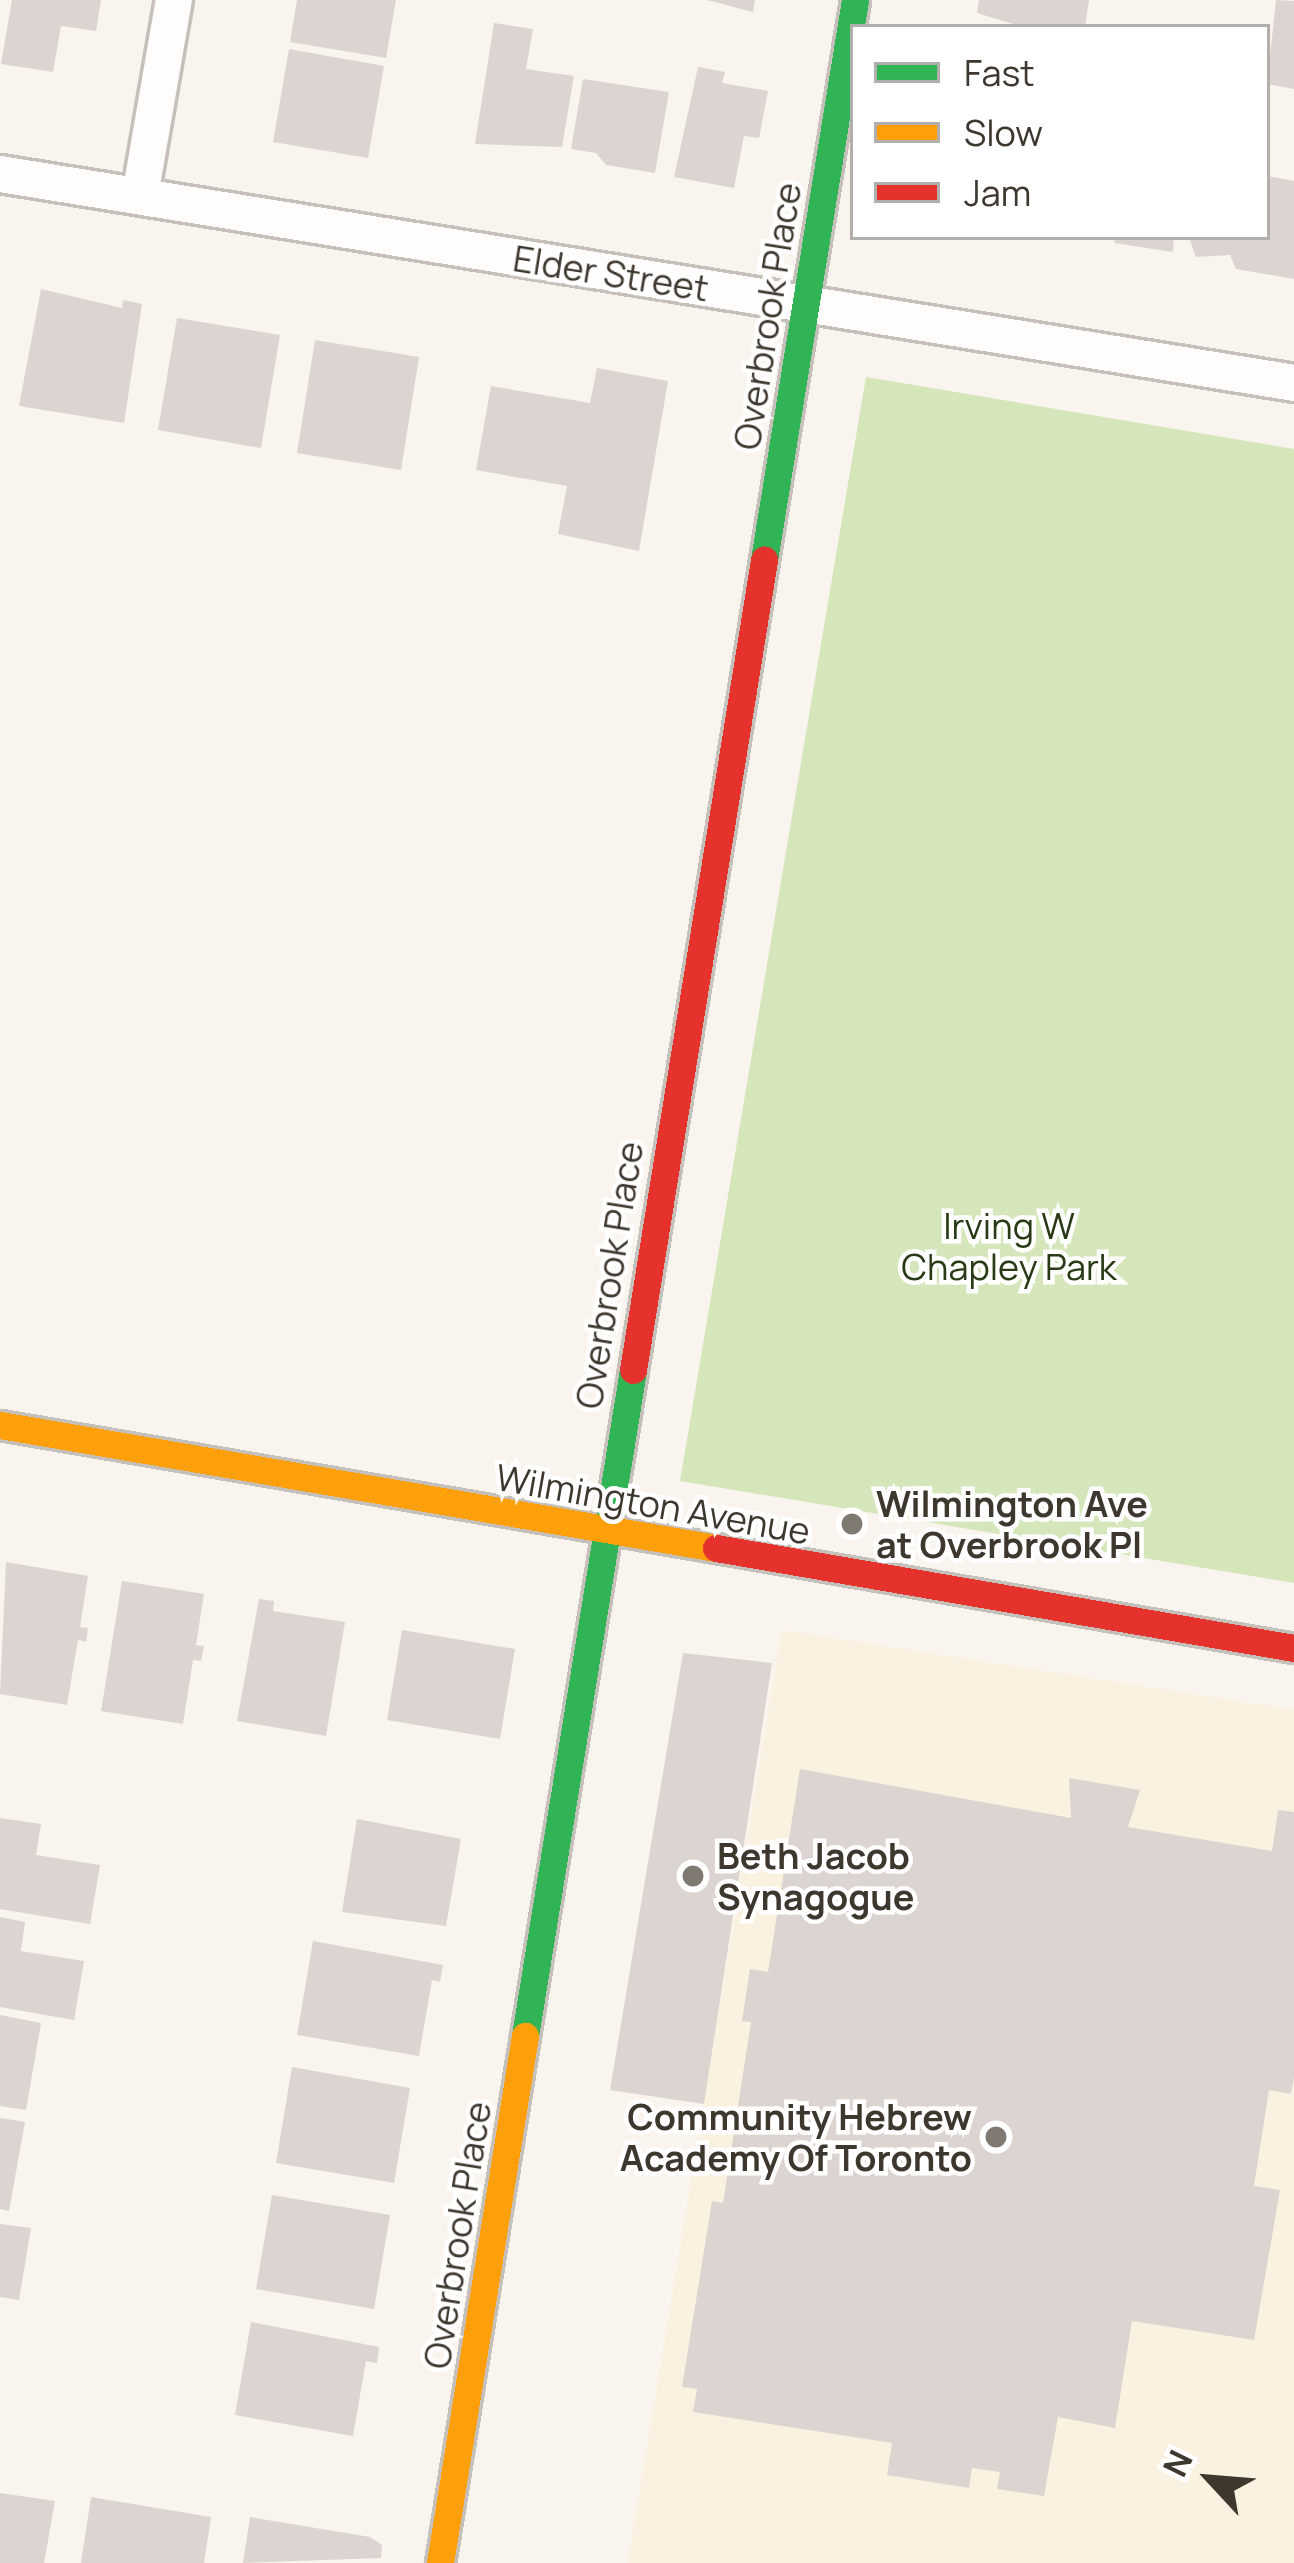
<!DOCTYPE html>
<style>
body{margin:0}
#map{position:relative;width:1294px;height:2563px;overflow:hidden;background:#f9f4ed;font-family:Manrope,sans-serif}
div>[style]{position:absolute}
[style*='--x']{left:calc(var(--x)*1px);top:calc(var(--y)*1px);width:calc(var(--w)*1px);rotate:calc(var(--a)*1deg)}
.built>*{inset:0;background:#fbf1e0}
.green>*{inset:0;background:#d4e6ba}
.building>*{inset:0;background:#dcd4d0}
.roads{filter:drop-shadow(3px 0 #c5c0b9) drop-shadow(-3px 0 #c5c0b9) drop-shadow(0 3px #c5c0b9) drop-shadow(0 -3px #c5c0b9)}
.street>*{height:36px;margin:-18px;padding:0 18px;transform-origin:18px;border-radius:18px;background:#fefdfc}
.fast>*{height:27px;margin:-13.5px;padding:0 13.5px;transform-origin:13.5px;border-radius:13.5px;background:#30b455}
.slow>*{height:27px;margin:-13.5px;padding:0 13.5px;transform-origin:13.5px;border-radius:13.5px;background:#ff9f0a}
.jam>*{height:27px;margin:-13.5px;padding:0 13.5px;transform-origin:13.5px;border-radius:13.5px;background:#e5322d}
.dots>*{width:33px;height:33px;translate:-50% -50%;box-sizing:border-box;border:6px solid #fff;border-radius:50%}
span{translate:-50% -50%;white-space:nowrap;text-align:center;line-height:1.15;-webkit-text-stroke:9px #fff;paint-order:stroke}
.street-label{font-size:36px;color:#3d372e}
.park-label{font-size:36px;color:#293a16}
.poi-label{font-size:36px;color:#3d372e;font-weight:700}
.left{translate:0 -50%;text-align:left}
.right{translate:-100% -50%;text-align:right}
.legend{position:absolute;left:850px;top:24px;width:420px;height:216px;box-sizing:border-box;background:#fff;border:3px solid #b1afab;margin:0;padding:15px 21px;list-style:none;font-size:36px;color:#3d372e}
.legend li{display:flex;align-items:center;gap:24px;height:60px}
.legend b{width:60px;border:3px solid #b1afab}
.north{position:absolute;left:1150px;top:2419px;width:120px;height:120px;-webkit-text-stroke:9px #fff;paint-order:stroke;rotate:296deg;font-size:33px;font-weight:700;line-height:48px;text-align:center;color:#3d372e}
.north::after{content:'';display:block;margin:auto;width:42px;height:54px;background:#3d372e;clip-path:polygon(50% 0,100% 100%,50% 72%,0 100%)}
</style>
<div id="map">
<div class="built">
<i style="clip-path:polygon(782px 1630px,1294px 1710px,1294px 2563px,628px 2563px)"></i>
</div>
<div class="green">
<i style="clip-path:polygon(866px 377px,1294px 449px,1294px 1583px,680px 1481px)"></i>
</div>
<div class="building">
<i style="clip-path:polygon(12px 0,101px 0,96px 31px,61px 26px,53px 72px,1px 64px)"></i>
<i style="clip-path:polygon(297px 0,396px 0,386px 58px,290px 42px)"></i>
<i style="clip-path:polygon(707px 0,755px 0,753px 12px)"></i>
<i style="clip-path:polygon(979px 0,1089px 0,1085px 27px,1023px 27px,977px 13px)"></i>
<i style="clip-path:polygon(1276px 0,1294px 1px,1294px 89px,1267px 84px)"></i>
<i style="clip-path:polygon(494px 23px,533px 29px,526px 69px,574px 76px,562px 147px,475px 144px)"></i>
<i style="clip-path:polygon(289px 49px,384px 66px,368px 158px,273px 142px)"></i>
<i style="clip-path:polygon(698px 67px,725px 72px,722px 83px,768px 91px,759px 138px,744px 136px,734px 188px,674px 177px)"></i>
<i style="clip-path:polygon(583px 79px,669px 92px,655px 173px,606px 165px,596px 153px,571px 149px)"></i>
<i style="clip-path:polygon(1267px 176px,1294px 181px,1294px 279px,1236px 269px,1230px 255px,1196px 257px,1189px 237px,1267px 237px)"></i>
<i style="clip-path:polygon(1116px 237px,1174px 237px,1173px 252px,1114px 243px)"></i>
<i style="clip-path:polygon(41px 289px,122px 308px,123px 300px,142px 304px,124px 423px,19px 406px)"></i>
<i style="clip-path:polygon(177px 318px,280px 335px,261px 448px,158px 430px)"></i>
<i style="clip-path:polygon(315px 340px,419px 357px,401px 470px,297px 453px)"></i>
<i style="clip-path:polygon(597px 368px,668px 381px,639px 551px,558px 534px,567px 486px,476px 470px,491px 386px,590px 403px)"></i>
<i style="clip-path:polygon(6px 1562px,88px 1576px,80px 1627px,88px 1628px,86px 1642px,78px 1640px,67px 1705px,0 1694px)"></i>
<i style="clip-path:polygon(122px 1581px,204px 1594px,196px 1645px,204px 1646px,201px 1661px,193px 1660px,183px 1724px,101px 1711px)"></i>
<i style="clip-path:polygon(259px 1599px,274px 1601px,273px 1611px,345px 1622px,326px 1736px,237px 1721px)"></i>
<i style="clip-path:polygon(402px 1630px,515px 1649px,500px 1739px,387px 1720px)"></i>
<i style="clip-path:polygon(683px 1653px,772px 1663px,704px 2104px,610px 2090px)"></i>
<i style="clip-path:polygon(800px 1769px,1071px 1818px,1069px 1778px,1140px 1790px,1128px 1827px,1272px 1851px,1278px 1810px,1294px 1812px,1294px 2077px,1291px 2094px,1269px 2090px,1254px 2186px,1280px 2190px,1254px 2340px,1132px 2321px,1115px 2428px,1058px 2417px,1044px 2496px,997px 2489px,1000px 2472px,972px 2468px,969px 2488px,887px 2475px,892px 2443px,693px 2412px,697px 2389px,682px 2387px,712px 2201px,723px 2203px,751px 2022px,742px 2021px,750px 1969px,768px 1972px)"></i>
<i style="clip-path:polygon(0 1818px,41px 1824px,36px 1855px,100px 1865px,90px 1924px,0 1909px)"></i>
<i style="clip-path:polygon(357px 1819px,461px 1839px,446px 1926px,342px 1912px)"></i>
<i style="clip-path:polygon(0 1917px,25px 1922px,21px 1951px,84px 1961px,74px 2020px,0 2007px)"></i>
<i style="clip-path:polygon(313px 1941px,443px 1965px,440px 1982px,432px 1980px,419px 2056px,297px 2035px)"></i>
<i style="clip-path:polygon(0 2015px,41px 2023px,26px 2110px,0 2106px)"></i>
<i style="clip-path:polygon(292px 2067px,410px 2088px,394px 2183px,276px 2163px)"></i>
<i style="clip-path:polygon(0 2118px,25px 2122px,9px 2211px,0 2209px)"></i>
<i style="clip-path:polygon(272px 2195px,390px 2215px,374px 2309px,256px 2289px)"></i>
<i style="clip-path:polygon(0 2224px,31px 2228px,19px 2300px,0 2297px)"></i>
<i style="clip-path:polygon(251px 2322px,379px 2347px,377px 2363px,366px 2361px,353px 2436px,235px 2415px)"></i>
<i style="clip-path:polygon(0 2493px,55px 2501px,44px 2563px,0 2563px)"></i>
<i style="clip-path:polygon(91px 2497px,211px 2517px,204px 2563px,81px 2563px)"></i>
<i style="clip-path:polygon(250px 2517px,370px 2537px,382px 2545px,381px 2558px,243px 2563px)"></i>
</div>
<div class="roads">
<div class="street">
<i style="--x:0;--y:174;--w:1311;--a:9.17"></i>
<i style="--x:140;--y:196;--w:199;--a:-80.2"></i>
</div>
<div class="fast">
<i style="--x:764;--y:560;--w:567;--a:-80.77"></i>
<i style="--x:525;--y:2036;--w:675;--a:-80.79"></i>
</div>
<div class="slow">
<i style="--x:0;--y:1425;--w:726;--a:9.75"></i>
<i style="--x:440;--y:2563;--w:534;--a:-80.84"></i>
</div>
<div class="jam">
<i style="--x:633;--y:1370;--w:821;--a:-80.81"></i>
<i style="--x:716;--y:1548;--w:587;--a:9.82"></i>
</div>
</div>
<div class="dots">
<i style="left:852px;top:1524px;background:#7f7971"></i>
<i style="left:693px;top:1876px;background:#7f7971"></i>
<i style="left:996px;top:2137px;background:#7f7971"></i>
</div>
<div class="street-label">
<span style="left:611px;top:273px;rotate:9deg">Elder Street</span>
<span style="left:767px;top:316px;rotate:-81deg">Overbrook Place</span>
<span style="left:609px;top:1275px;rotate:-81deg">Overbrook Place</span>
<span style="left:653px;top:1504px;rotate:10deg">Wilmington Avenue</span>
<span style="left:457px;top:2235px;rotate:-81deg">Overbrook Place</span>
</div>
<div class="park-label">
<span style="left:1009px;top:1246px">Irving W<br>Chapley Park</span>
</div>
<div class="poi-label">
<span class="left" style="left:876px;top:1524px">Wilmington Ave<br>at Overbrook Pl</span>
<span class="left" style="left:717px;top:1876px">Beth Jacob<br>Synagogue</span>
<span class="right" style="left:972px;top:2137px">Community Hebrew<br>Academy Of Toronto</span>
</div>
<ul class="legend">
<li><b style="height:15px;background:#30b455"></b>Fast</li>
<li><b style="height:15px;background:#ff9f0a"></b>Slow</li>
<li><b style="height:15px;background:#e5322d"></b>Jam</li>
</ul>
<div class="north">N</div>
</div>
